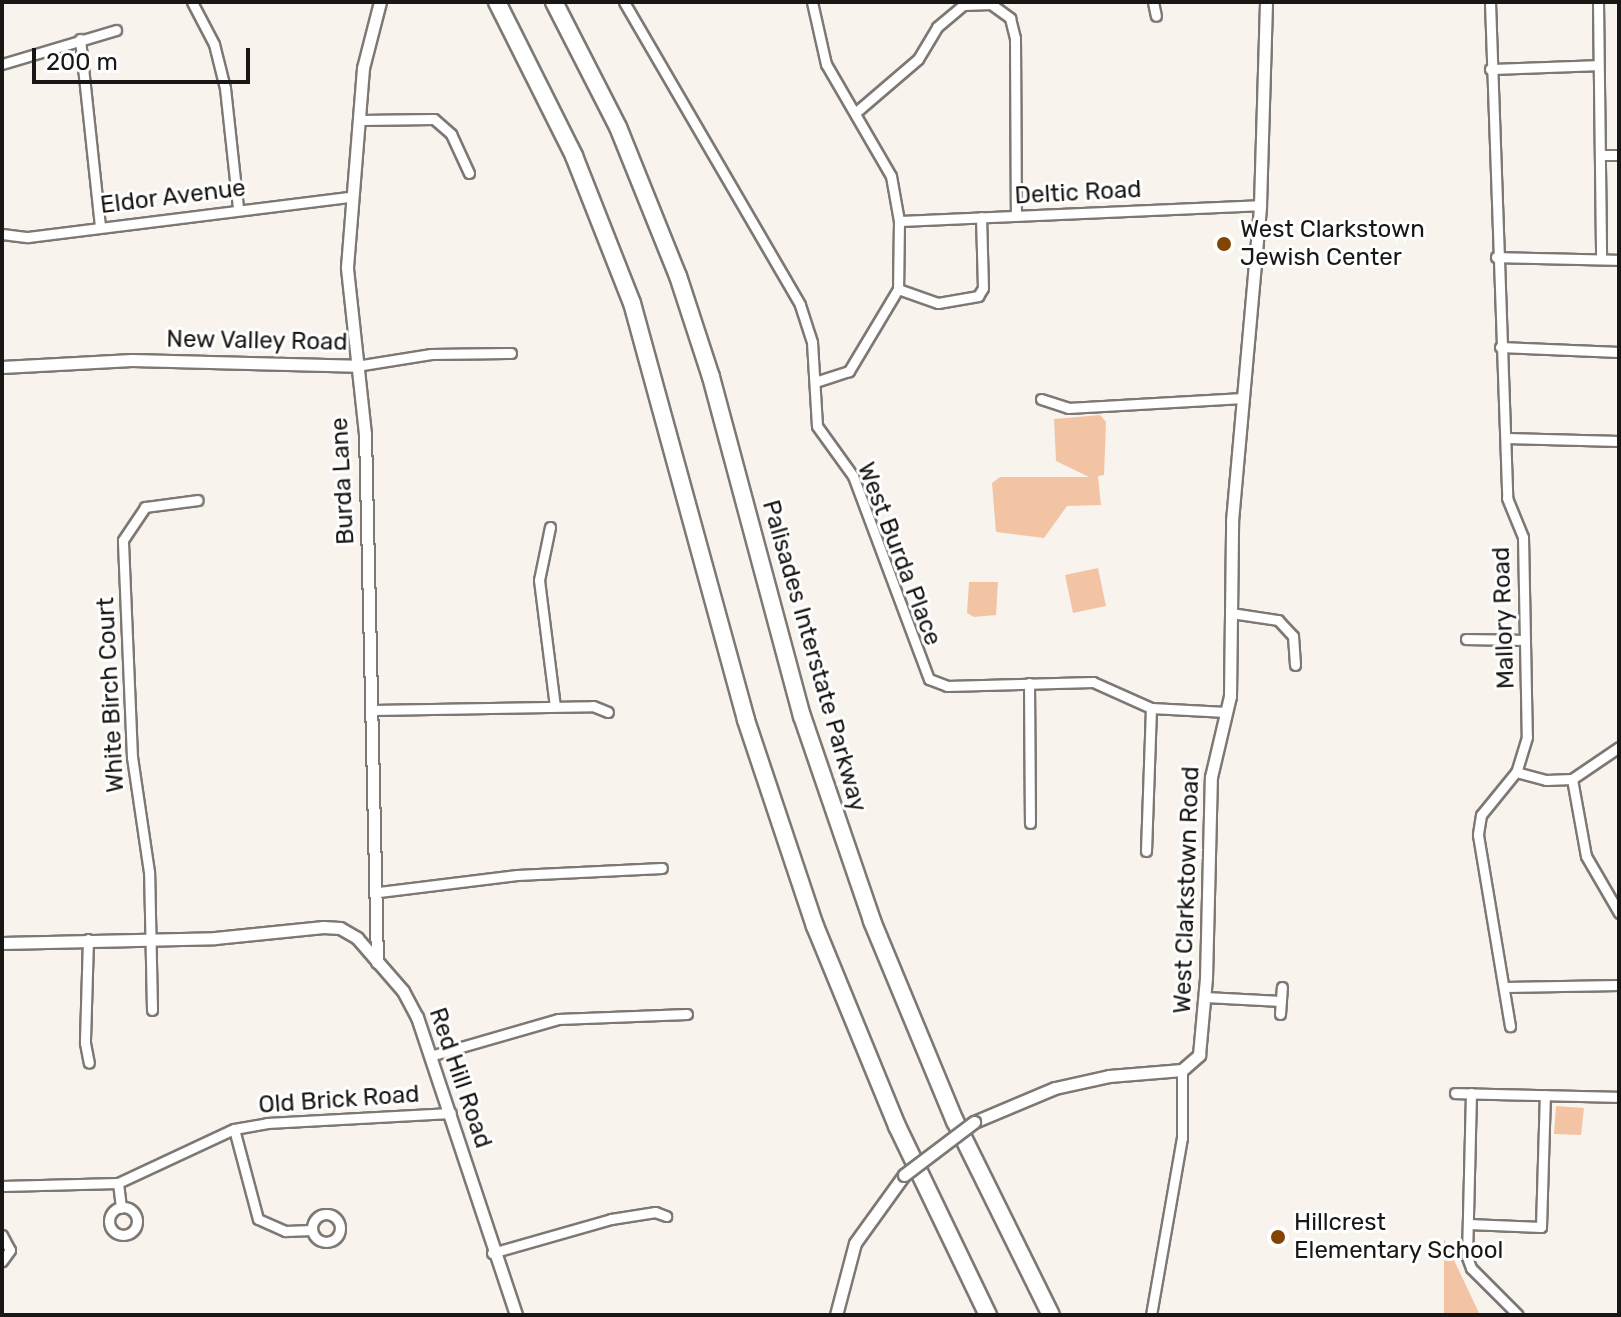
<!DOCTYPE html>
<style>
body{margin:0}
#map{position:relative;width:1621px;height:1317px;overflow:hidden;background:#f9f3ee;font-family:Rubik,sans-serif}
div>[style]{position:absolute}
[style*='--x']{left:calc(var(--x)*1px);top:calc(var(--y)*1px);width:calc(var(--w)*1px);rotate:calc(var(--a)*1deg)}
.green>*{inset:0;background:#f2c4a4}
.roads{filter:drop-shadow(2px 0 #7e7874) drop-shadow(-2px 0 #7e7874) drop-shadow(0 2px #7e7874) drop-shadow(0 -2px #7e7874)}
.minor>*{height:9px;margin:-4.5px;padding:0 4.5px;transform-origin:4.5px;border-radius:4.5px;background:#fff}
.minor>.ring{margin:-4.5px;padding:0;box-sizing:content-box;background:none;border:9px solid #fff;border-radius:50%}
.tertiary>*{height:11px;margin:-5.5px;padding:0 5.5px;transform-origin:5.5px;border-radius:5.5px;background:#fff}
.motorway>*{height:16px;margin:-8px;padding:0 8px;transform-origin:8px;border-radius:8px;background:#fff}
.bridges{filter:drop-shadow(2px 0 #7e7874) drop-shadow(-2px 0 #7e7874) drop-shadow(0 2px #7e7874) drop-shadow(0 -2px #7e7874)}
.tertiary-bridge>*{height:11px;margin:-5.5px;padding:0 5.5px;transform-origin:5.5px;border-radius:5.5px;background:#fff}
.dots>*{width:22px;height:22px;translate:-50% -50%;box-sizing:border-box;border:4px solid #fff;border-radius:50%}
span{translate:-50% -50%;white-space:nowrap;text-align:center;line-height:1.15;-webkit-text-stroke:6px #fff;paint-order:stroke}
.street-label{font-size:24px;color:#191715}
.poi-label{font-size:24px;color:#191715}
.left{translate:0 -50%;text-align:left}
.frame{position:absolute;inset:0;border:4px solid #191715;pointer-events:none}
.scale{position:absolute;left:32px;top:48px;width:218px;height:36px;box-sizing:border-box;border:4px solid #191715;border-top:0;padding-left:10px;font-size:24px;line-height:28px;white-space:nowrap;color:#191715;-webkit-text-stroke:6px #fff;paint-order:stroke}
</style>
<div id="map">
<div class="green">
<i style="clip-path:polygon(1100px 415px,1106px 422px,1104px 475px,1098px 476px,1101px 505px,1067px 506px,1044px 538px,996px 532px,992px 483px,1000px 477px,1089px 477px,1056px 461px,1054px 419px)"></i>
<i style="clip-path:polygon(1098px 568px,1106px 606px,1073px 613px,1065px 575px)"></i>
<i style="clip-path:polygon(969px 582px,998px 582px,996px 615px,974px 617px,967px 613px)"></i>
<i style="clip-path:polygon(1556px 1106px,1584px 1108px,1581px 1135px,1554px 1134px)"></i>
<i style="clip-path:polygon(1444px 1239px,1480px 1315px,1444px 1315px)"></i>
</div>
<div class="roads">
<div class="minor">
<i style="--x:192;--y:2;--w:47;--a:62.4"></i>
<i style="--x:214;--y:44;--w:45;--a:76"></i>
<i style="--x:225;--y:88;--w:121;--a:83.8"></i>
<i style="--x:624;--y:2;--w:350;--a:59.8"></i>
<i style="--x:800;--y:305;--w:39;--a:72"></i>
<i style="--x:812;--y:342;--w:84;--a:86.6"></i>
<i style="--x:817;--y:426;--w:62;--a:54.2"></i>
<i style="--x:853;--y:476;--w:217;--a:69.5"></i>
<i style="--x:929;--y:679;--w:19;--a:21"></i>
<i style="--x:947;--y:686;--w:146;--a:-1.6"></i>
<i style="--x:1093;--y:682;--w:64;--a:24.1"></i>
<i style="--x:1151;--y:708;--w:75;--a:3.1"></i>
<i style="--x:812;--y:2;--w:64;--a:77.3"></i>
<i style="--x:826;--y:64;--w:129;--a:59.9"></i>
<i style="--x:891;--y:176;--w:46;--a:79.9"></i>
<i style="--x:899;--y:221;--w:68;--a:90.8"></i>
<i style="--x:898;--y:289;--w:96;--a:120.9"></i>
<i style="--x:849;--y:371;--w:36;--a:162"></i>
<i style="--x:1153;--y:2;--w:14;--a:78"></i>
<i style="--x:1490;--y:2;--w:496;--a:88"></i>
<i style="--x:1507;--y:498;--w:42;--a:67.7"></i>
<i style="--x:1523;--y:537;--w:200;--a:88.9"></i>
<i style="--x:1527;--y:737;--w:37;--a:107"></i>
<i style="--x:1516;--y:772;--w:55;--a:129.1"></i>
<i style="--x:1481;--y:815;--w:20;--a:99"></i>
<i style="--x:1478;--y:835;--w:194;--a:80.5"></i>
<i style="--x:1598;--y:2;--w:257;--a:89.3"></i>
<i style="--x:80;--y:39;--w:189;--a:83.9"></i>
<i style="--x:2;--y:64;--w:119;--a:-16.6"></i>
<i style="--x:1490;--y:69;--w:107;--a:-2.1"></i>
<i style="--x:855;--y:113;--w:83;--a:-40.6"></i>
<i style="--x:918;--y:59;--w:37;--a:-59"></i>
<i style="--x:937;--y:27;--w:34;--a:-40"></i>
<i style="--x:963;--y:5;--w:28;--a:-2"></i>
<i style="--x:991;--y:4;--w:24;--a:36"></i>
<i style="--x:1010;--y:18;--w:21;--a:76"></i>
<i style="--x:1015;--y:38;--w:178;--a:89.7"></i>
<i style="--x:361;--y:120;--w:73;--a:-0.8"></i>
<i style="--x:434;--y:119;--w:23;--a:41"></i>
<i style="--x:451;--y:134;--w:43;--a:65.2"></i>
<i style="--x:1600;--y:155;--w:19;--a:0"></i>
<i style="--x:899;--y:221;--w:361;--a:-2.5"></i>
<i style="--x:2;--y:234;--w:26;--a:7"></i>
<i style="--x:28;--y:237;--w:323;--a:-7.1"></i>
<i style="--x:1496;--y:257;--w:123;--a:1.4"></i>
<i style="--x:898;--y:289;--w:42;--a:19.3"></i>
<i style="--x:938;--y:303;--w:41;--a:-9.9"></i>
<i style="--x:978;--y:296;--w:9;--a:-58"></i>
<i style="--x:983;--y:288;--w:71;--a:-91.6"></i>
<i style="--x:1500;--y:347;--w:119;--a:2.4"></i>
<i style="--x:356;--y:366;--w:76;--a:-9.1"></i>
<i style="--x:431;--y:354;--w:80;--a:-0.7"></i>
<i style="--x:1041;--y:399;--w:28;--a:18"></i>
<i style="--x:1068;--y:408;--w:171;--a:-3.3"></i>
<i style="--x:1506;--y:438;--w:113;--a:1.5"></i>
<i style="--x:550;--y:527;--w:54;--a:101.7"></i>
<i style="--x:539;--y:580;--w:127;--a:82.8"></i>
<i style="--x:1231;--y:613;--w:48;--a:8.5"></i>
<i style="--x:1278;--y:620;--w:22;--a:47"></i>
<i style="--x:1293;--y:636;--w:29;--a:86"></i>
<i style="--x:1466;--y:639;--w:59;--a:1"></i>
<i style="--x:1029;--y:683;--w:140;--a:89.6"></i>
<i style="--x:373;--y:710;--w:220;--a:-1"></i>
<i style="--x:593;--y:706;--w:16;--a:22"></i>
<i style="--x:1516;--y:772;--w:31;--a:15"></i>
<i style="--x:1546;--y:780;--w:26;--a:-2"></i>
<i style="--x:1572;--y:779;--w:57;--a:-34.2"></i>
<i style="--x:1572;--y:779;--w:78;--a:79.7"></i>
<i style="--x:1586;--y:856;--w:66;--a:59.9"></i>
<i style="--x:1146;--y:851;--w:143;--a:-88"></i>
<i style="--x:379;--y:892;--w:139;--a:-7"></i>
<i style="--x:517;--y:875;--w:145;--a:-2.8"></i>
<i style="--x:88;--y:939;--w:104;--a:91.7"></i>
<i style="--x:85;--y:1043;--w:20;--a:79"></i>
<i style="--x:1505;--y:987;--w:114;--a:-1"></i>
<i style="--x:1205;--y:997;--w:76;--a:3"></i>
<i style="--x:152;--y:1010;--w:138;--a:-91.2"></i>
<i style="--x:149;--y:872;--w:116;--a:-98.4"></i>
<i style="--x:132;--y:757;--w:217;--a:-92.4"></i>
<i style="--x:123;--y:540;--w:40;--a:-56"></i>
<i style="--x:145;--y:507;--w:53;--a:-7.5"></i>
<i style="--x:1280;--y:1014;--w:27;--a:-86"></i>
<i style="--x:430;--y:1056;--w:133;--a:-16.1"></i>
<i style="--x:558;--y:1019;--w:129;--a:-2.2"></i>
<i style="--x:1455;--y:1093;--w:164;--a:1.4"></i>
<i style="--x:1471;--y:1093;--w:164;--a:91.4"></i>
<i style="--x:1467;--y:1257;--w:12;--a:70"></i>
<i style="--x:1471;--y:1268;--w:66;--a:45"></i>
<i style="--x:234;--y:1129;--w:93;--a:75.1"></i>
<i style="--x:258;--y:1219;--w:30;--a:24"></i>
<i style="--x:285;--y:1231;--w:27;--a:-2"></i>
<i style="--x:118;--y:1183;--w:25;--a:83"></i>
<i style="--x:2;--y:1186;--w:116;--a:-1.5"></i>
<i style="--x:118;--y:1183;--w:128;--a:-25"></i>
<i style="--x:234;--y:1129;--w:34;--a:-10"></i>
<i style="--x:267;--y:1123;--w:184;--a:-3.1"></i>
<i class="ring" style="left:109px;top:1207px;width:19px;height:19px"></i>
<i class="ring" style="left:312px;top:1214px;width:19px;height:19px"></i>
<i style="--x:1468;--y:1224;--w:73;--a:2.4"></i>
<i style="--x:1541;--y:1227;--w:132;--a:-88.3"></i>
<i style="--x:2;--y:1235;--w:17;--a:62"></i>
<i style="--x:10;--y:1250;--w:14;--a:126"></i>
<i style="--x:492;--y:1253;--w:124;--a:-15.9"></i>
<i style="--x:611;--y:1219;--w:45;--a:-9"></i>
<i style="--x:655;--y:1212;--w:12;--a:20"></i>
<i style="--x:1151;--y:1315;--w:180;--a:-80.1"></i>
<i style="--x:1182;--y:1138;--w:68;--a:-90"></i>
</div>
<div class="tertiary">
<i style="--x:2;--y:367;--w:130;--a:-3.1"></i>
<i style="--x:132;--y:360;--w:224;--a:1.5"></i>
<i style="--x:2;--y:943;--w:213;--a:-1.3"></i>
<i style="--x:215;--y:938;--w:109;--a:-5.8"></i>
<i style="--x:323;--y:927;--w:17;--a:3"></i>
<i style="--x:340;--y:928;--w:20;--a:30"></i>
<i style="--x:357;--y:938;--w:70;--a:49"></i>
<i style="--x:403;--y:991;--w:30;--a:62"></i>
<i style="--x:417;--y:1017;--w:314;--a:71.6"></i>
<i style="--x:377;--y:962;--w:528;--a:-91.3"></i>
<i style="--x:365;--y:434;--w:168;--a:-96.2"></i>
<i style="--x:347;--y:267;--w:200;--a:-85.4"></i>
<i style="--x:363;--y:68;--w:68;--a:-75.6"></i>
<i style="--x:974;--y:1122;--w:88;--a:-22.8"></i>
<i style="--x:1055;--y:1088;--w:55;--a:-12.5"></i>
<i style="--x:1109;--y:1076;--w:73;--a:-4.7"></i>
<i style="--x:1182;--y:1070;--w:23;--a:-41"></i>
<i style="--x:1199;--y:1055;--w:77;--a:-84.8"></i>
<i style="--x:1206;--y:978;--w:201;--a:-88.6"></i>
<i style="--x:1211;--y:777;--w:83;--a:-76.8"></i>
<i style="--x:1230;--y:696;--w:175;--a:-89.3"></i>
<i style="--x:1232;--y:521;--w:317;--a:-84.9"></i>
<i style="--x:1260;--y:205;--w:203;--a:-88.3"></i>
<i style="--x:836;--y:1315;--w:74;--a:-75.2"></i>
<i style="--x:855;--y:1243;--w:84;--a:-54.2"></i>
</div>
<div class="motorway">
<i style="--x:497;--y:2;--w:172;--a:63.4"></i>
<i style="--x:574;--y:156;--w:158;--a:68.5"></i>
<i style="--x:632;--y:303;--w:432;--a:74.7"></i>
<i style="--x:746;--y:720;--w:217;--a:71.5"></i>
<i style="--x:815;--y:926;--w:216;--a:67.7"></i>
<i style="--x:897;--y:1126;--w:210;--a:64.3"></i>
<i style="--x:554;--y:2;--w:140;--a:62.9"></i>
<i style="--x:618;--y:127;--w:161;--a:68.1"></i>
<i style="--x:678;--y:276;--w:106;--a:71.9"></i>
<i style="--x:711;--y:377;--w:351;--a:75"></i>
<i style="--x:802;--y:716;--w:217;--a:71.1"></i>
<i style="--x:872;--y:921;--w:217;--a:67.5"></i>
<i style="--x:955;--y:1121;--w:216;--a:63.7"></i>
</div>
</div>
<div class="bridges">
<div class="tertiary-bridge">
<i style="--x:904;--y:1175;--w:88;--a:-37.1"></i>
</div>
</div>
<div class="dots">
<i style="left:1224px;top:244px;background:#824303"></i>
<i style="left:1278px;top:1237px;background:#824303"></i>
</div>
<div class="street-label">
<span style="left:1078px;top:193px;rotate:-3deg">Deltic Road</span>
<span style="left:173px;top:197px;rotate:-7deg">Eldor Avenue</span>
<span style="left:257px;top:341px;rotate:1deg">New Valley Road</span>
<span style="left:343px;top:481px;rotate:-93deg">Burda Lane</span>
<span style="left:899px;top:554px;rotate:69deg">West Burda Place</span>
<span style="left:1504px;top:618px;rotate:-92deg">Mallory Road</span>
<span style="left:814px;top:656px;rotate:74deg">Palisades Interstate Parkway</span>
<span style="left:111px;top:695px;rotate:-93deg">White Birch Court</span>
<span style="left:1187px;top:890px;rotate:-88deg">West Clarkstown Road</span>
<span style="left:460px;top:1078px;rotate:71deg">Red Hill Road</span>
<span style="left:339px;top:1100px;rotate:-4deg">Old Brick Road</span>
</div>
<div class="poi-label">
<span class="left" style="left:1240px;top:244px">West Clarkstown<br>Jewish Center</span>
<span class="left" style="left:1294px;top:1237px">Hillcrest<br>Elementary School</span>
</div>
<div class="frame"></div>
<div class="scale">200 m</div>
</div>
